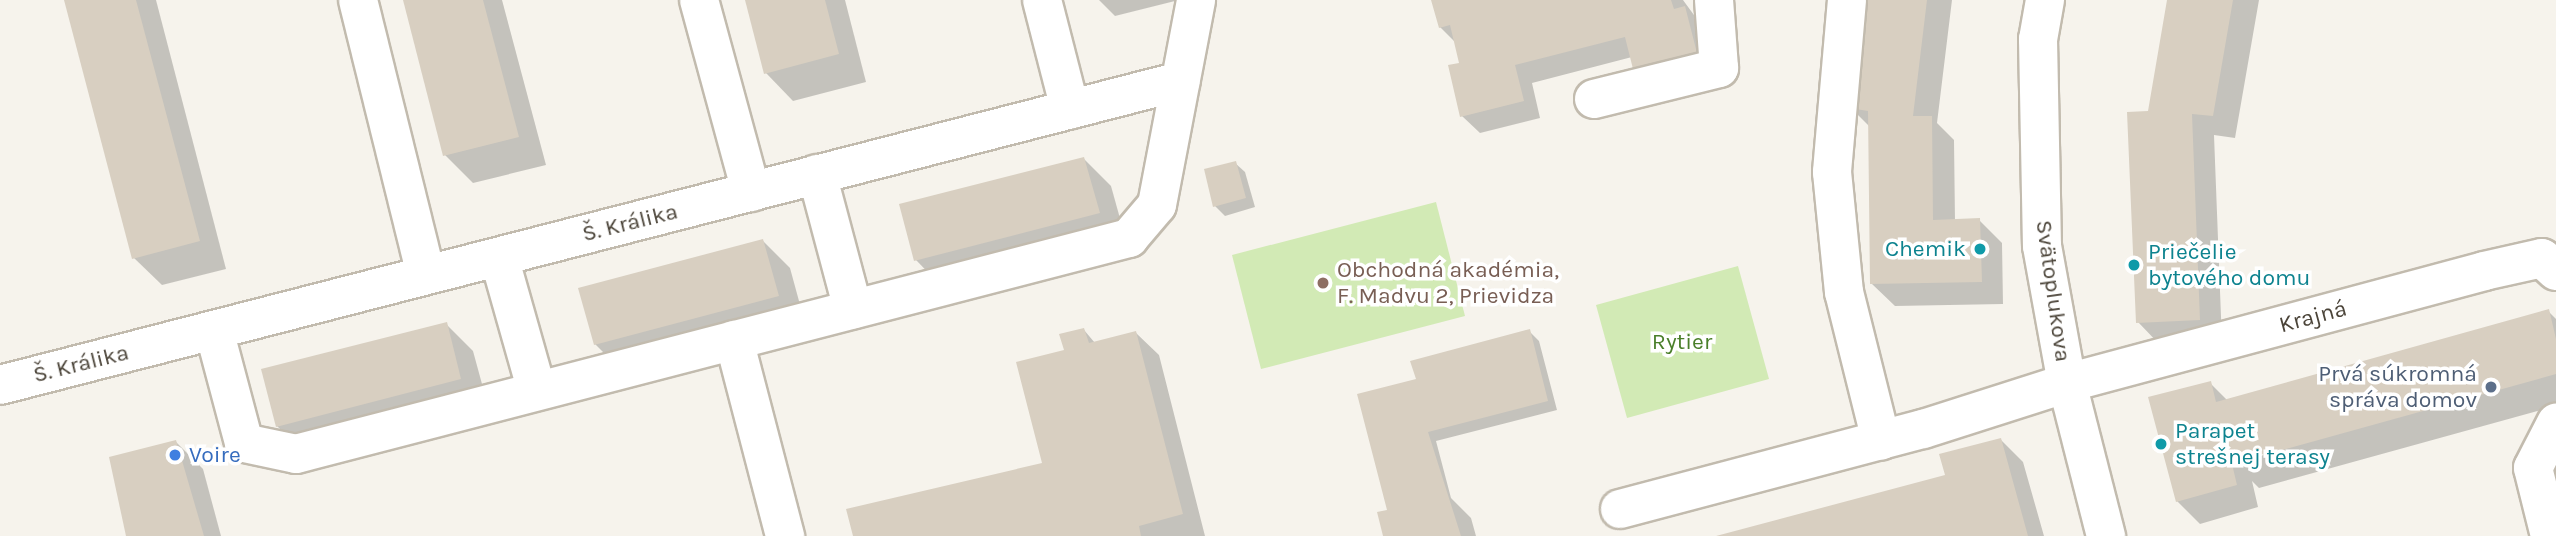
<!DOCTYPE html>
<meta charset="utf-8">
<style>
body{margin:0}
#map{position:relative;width:2556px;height:536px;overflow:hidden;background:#f6f3ec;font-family:Karla,sans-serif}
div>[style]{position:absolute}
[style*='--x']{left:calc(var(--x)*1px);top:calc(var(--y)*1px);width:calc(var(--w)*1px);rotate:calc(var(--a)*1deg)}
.green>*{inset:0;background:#d2eab5}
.shadow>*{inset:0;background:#0003}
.building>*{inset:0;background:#d8cfc1}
.roads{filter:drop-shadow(2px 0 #c2bbae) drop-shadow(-2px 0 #c2bbae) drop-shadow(0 2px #c2bbae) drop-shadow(0 -2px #c2bbae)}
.minor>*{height:38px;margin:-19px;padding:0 19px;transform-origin:19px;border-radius:19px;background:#fff}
.dots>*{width:19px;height:19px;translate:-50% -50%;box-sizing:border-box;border:4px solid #fff;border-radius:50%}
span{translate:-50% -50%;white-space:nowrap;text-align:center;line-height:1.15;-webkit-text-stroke:7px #fff;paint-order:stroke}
.street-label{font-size:23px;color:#4b4439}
.culture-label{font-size:23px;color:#0d838f}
.right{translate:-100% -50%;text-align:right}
.left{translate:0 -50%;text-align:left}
.education-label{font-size:23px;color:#785e54}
.park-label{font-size:23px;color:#4a7f2a}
.service-label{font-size:23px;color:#4e5e75}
.shop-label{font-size:23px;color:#366cbe}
</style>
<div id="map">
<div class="green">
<i style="clip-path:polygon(1436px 202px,1465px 316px,1261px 369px,1232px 255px)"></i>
<i style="clip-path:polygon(1738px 266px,1769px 379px,1627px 418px,1596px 305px)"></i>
</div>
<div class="shadow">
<i style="clip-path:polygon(66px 0,156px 0,226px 269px,162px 285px,134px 258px)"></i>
<i style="clip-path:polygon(404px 0,502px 0,546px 165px,473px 183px,445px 155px)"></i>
<i style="clip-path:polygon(746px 0,845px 0,866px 82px,793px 101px,766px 73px)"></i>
<i style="clip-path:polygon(1099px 0,1179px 0,1115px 16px)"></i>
<i style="clip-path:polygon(1433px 0,1683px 0,1702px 26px,1714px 75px,1632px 57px,1532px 83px,1540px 118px,1480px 133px,1462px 116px,1462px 64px,1456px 43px,1440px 27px)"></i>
<i style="clip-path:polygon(1864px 0,1952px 0,1937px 123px,1954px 140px,1955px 221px,1979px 220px,2002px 243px,2003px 304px,1895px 306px,1872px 284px,1870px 127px,1850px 107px)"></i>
<i style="clip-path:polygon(2169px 0,2259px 0,2235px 138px,2214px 135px,2222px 342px,2160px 345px,2138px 322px,2150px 113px)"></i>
<i style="clip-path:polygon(1084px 159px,1111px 186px,1126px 240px,943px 288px,916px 260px)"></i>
<i style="clip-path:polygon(1235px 163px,1245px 172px,1255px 207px,1225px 216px,1215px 206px)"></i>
<i style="clip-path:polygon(763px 241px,790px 268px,805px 323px,622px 371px,595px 344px)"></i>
<i style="clip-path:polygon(2548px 311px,2556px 319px,2556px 406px,2259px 488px,2252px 481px,2258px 507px,2200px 524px,2177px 501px,2210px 383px,2228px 401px)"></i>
<i style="clip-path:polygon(446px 324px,473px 351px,488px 406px,305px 454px,277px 426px)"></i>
<i style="clip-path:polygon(1084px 330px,1095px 343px,1136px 333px,1159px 355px,1205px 536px,854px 536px,1044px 464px,1066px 351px)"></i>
<i style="clip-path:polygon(1529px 331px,1539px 341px,1557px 410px,1436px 441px,1451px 498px,1471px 518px,1476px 536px,1385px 536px,1418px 381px)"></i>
<i style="clip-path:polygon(2000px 439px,2023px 462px,2044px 536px,1720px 536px,1945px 477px)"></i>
<i style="clip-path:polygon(176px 442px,203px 469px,221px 536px,131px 536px)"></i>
</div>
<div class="building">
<i style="clip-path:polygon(64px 0,136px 0,200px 241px,132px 259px)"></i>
<i style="clip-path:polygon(403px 0,483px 0,519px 137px,443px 156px)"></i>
<i style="clip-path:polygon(745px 0,825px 0,839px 54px,764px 74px)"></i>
<i style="clip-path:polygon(1431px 0,1671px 0,1674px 9px,1685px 6px,1698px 57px,1634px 73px,1625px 37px,1515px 65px,1524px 101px,1460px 117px,1448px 65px,1459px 63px,1450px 25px,1439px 28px)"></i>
<i style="clip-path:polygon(1862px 0,1927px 0,1913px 116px,1932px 116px,1933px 220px,1980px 218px,1982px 282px,1870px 284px,1868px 111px,1849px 108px)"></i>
<i style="clip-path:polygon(2167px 0,2233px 0,2213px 116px,2192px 114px,2200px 320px,2136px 323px,2127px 112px,2148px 111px)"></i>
<i style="clip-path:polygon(1084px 157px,1100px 213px,914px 261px,899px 204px)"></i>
<i style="clip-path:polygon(1236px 161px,1246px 198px,1213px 207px,1204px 169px)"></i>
<i style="clip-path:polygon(763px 239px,779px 296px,594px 345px,578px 288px)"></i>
<i style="clip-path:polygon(2549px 309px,2556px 339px,2556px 374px,2232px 464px,2237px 485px,2176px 502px,2148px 397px,2211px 381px,2216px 402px)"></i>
<i style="clip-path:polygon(447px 322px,461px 379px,276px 427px,261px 369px)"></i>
<i style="clip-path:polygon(1084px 328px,1089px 343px,1136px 331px,1183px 514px,1139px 526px,1141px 536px,853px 536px,846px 509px,1042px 463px,1016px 362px,1064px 350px,1059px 334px)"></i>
<i style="clip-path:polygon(1530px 329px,1548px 401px,1428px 432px,1461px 536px,1383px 536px,1377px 512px,1387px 510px,1357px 394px,1416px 379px,1410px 361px)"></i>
<i style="clip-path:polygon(2001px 438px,2028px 536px,1716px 536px,1945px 475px,1939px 454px)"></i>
<i style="clip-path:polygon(176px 440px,204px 536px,126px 536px,109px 457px)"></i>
</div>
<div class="roads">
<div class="minor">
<i style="--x:358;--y:0;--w:283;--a:76.1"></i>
<i style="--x:699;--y:0;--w:199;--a:74.8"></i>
<i style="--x:1042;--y:0;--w:113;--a:75.6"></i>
<i style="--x:1847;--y:0;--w:173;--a:95"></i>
<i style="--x:1832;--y:172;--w:121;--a:84.3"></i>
<i style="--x:1844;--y:292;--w:153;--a:76"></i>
<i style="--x:2045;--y:0;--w:40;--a:100"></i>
<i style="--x:2038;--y:39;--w:207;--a:88.9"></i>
<i style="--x:2042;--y:246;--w:139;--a:79.7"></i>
<i style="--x:2067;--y:383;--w:158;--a:75.7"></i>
<i style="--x:1594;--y:99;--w:129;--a:-13.9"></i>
<i style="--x:1719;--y:68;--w:68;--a:-94.2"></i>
<i style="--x:817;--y:174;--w:140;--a:75.1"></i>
<i style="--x:499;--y:257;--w:139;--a:74.2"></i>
<i style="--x:214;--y:330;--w:117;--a:75.1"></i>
<i style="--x:244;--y:443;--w:53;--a:11.9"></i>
<i style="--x:296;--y:454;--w:861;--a:-14.54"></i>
<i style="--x:1129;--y:238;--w:43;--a:-49.7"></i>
<i style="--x:1157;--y:205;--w:209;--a:-79.2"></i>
<i style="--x:734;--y:340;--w:203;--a:75.4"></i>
<i style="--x:0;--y:385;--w:1219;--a:-14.44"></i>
<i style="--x:1620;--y:509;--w:313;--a:-14.8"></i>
<i style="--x:1923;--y:429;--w:151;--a:-17.7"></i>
<i style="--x:2067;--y:383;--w:432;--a:-15"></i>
<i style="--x:2484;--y:271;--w:59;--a:-12.6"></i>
<i style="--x:2542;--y:258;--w:19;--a:43"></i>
<i style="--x:2550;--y:536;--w:70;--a:-104"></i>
<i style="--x:2533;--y:468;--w:51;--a:-62.9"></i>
</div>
</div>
<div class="dots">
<i style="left:1980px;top:249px;background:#0f9aa8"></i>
<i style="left:2134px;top:265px;background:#0f9aa8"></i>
<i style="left:1323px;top:283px;background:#8d6e63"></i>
<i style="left:2491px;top:387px;background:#5c6f8a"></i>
<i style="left:2161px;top:444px;background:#0f9aa8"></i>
<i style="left:175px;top:455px;background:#3f7fe0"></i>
</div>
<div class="street-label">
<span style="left:630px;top:223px;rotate:-14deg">Š. Králika</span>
<span style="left:2053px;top:291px;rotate:82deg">Svätoplukova</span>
<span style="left:2313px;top:317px;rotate:-15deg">Krajná</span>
<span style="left:81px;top:364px;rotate:-14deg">Š. Králika</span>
</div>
<div class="culture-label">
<span class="right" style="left:1966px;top:249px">Chemik</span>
<span class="left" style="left:2148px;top:265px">Priečelie<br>bytového domu</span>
<span class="left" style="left:2175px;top:444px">Parapet<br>strešnej terasy</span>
</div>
<div class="education-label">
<span class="left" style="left:1337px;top:283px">Obchodná akadémia,<br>F. Madvu 2, Prievidza</span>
</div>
<div class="park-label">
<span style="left:1682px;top:342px">Rytier</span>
</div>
<div class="service-label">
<span class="right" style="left:2477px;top:387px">Prvá súkromná<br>správa domov</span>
</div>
<div class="shop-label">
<span class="left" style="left:189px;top:455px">Voire</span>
</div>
</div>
